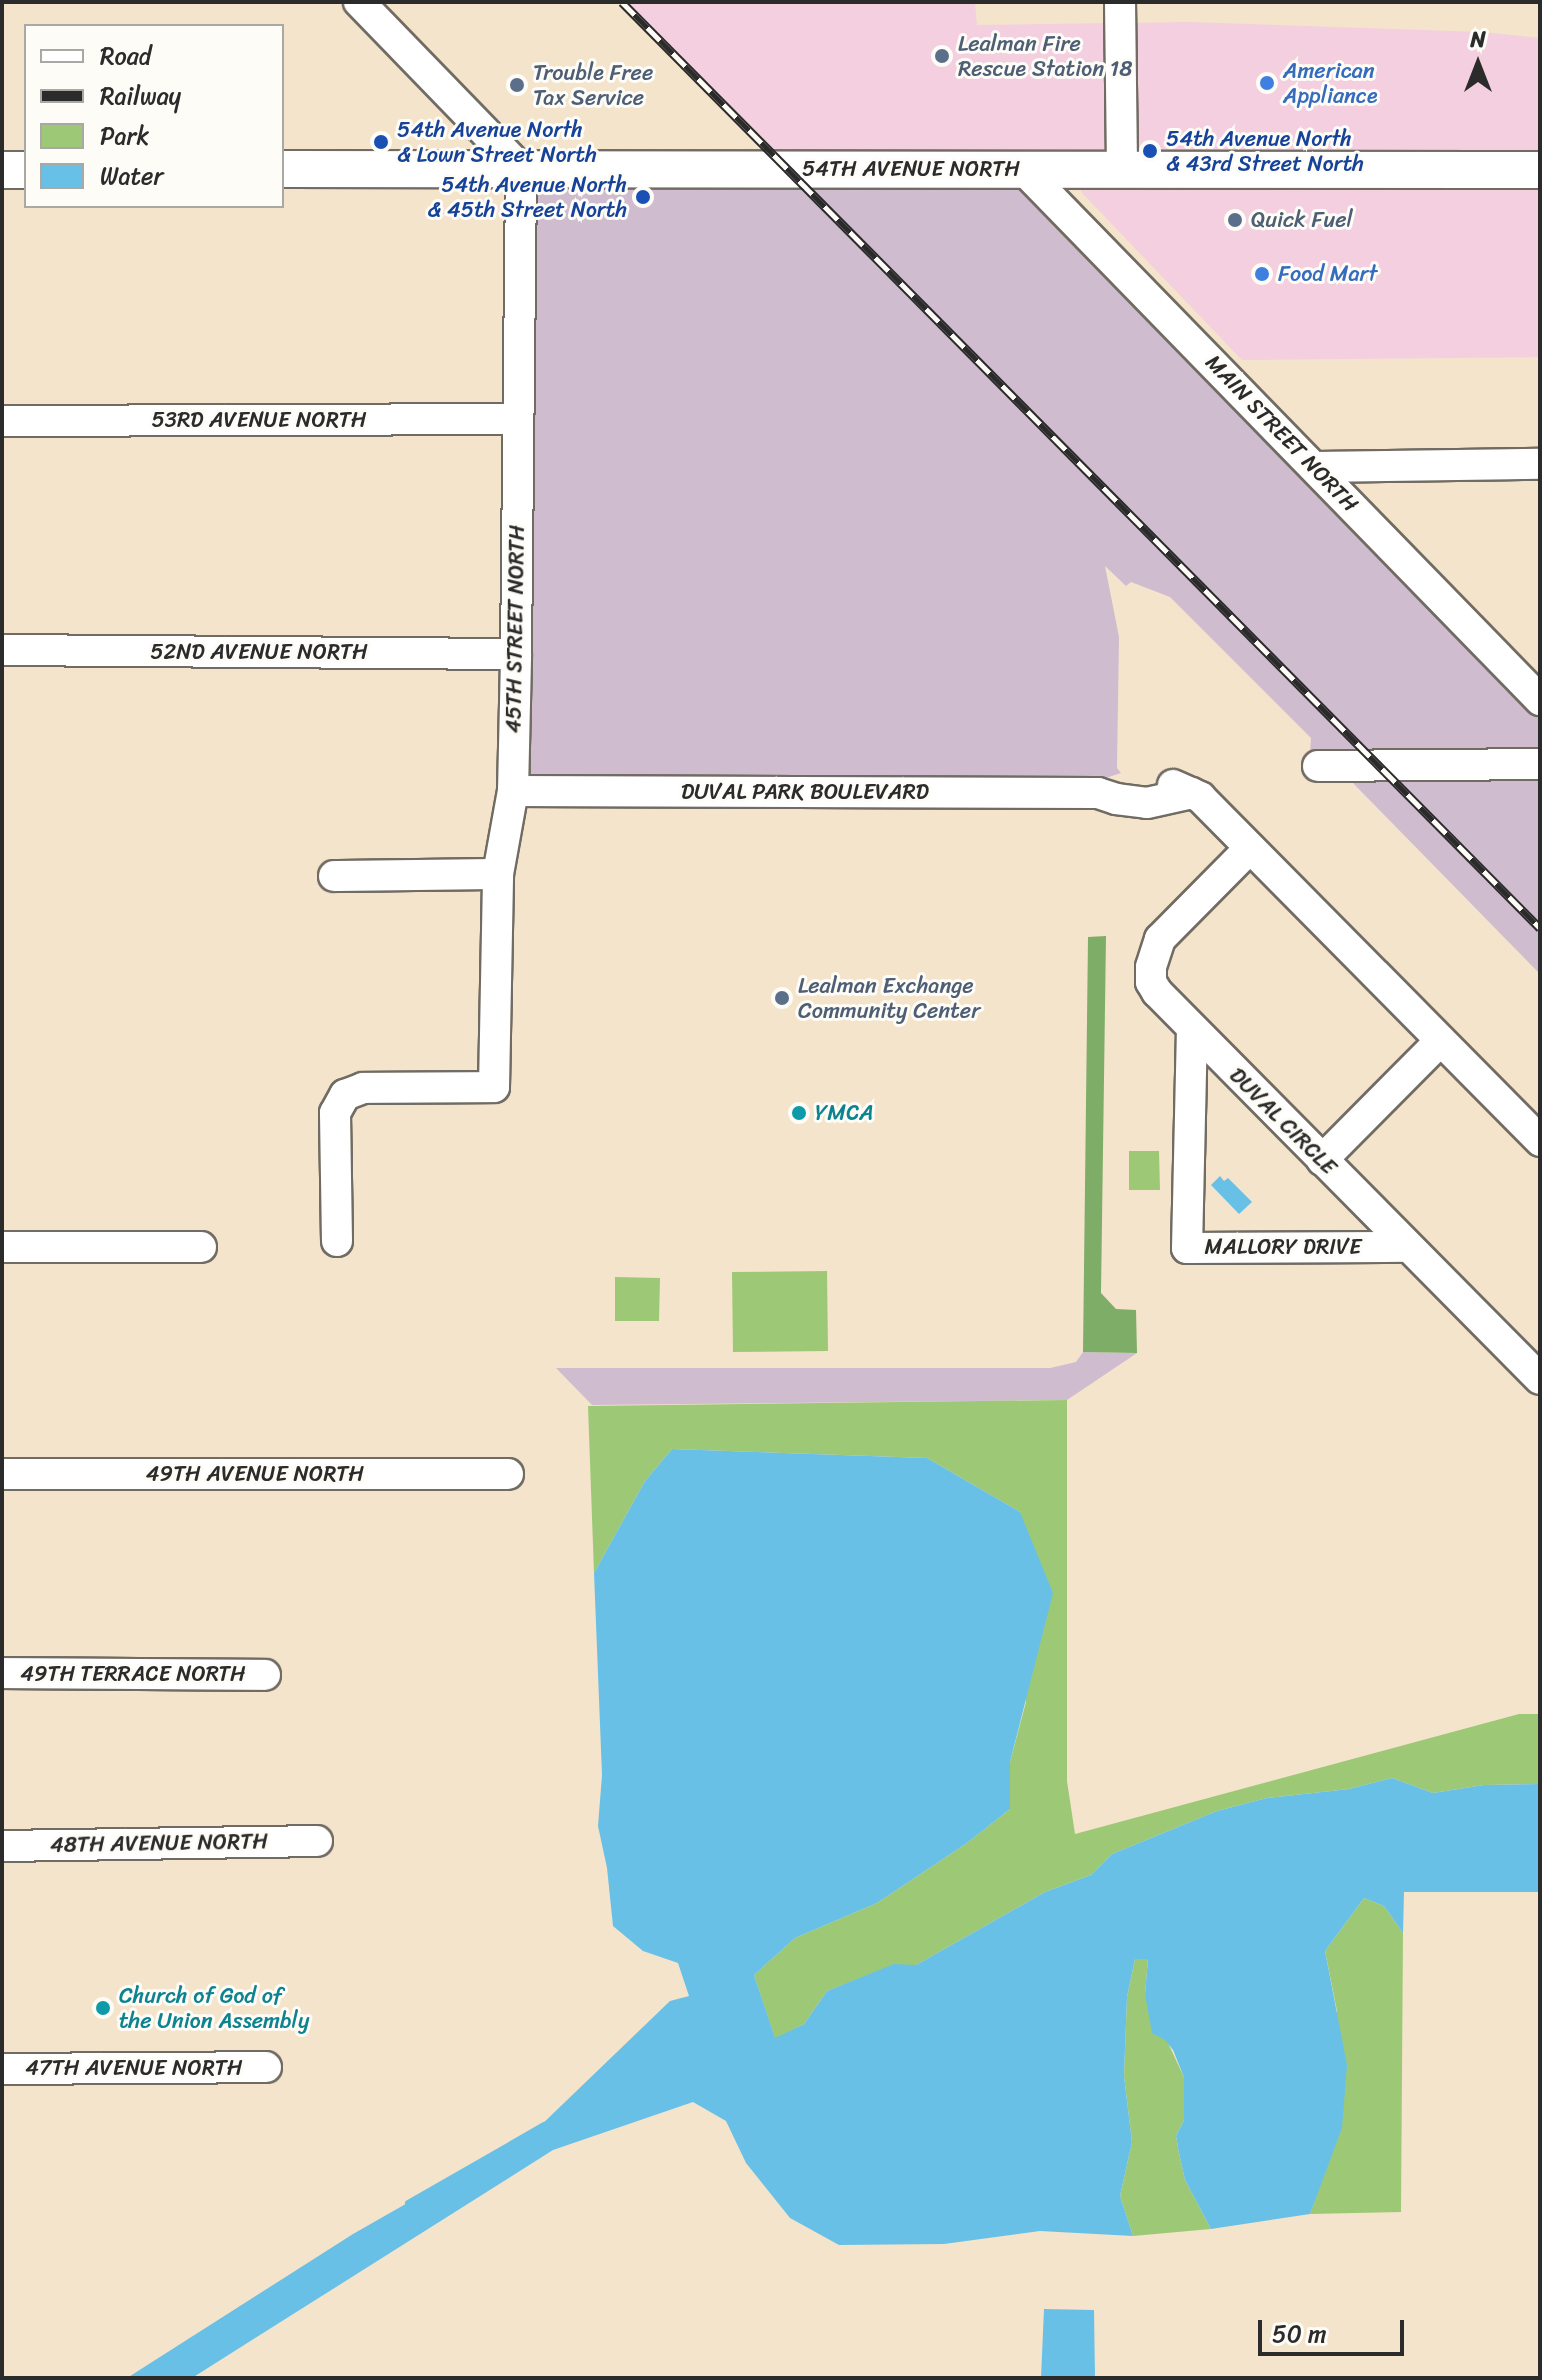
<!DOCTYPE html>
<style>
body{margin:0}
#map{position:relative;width:1542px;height:2380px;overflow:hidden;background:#f4e4cb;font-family:Sriracha,sans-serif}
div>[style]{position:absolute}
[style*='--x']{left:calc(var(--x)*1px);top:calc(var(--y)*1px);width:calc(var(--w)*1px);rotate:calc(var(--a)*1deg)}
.built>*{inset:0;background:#f3cfe0}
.industrial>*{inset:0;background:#cfbdcf}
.green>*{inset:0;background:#9dc976}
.forest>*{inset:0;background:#7ead67}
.water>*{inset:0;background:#69c0e6}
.stream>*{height:6px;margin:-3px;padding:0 3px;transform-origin:3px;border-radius:3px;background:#69c0e6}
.roads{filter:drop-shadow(2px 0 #716c63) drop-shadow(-2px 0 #716c63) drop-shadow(0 2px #716c63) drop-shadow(0 -2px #716c63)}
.minor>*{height:30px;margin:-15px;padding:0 15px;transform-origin:15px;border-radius:15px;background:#fff}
.major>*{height:36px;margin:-18px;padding:0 18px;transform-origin:18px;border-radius:18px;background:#fff}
.rail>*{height:9px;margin-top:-4.5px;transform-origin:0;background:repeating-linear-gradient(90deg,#fdfcf7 0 18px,#2b2b2b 0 36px);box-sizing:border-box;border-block:2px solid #2b2b2b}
.dots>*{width:22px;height:22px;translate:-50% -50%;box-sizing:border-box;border:4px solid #fdfcf7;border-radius:50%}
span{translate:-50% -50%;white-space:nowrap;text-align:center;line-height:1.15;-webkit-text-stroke:6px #fdfcf7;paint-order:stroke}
.service-label{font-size:22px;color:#4e5e75}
.left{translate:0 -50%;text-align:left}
.shop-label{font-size:22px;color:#366cbe}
.transit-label{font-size:22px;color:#164399}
.right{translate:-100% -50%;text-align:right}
.street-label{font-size:22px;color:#2b2b2b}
.culture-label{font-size:22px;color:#0d838f}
.frame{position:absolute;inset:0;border:4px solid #2b2b2b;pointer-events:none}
.legend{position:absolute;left:24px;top:24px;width:260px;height:184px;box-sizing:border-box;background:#fdfcf7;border:2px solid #a9a8a5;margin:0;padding:10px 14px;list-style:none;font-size:24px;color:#2b2b2b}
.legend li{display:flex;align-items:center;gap:16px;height:40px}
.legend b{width:40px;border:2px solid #a9a8a5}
.north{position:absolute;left:1438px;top:24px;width:80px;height:80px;-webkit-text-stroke:6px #fdfcf7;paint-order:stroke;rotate:0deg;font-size:22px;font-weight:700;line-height:32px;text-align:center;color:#2b2b2b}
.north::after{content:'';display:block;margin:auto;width:28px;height:36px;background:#2b2b2b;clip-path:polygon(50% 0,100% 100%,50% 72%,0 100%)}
.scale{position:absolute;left:1258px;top:2320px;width:146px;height:36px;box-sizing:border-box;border:4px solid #2b2b2b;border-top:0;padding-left:10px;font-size:24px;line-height:28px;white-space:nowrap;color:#2b2b2b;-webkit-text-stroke:6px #fdfcf7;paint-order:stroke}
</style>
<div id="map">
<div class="built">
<i style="clip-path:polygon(626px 2px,975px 2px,977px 25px,1110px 23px,1112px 157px,781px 157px)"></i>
<i style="clip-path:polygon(1190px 22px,1482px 32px,1540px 38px,1540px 158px,1132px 157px,1130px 23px)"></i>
<i style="clip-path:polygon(1075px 180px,1540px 181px,1540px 357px,1242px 360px,1083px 194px)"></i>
</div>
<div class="industrial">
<i style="clip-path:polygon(531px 180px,1017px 180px,1540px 716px,1540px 753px,1310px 753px,1311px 738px,1170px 597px,1131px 582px,1126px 586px,1105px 566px,1119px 637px,1117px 768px,1121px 773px,1097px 781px,524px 779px)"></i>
<i style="clip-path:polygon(1540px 776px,1540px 974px,1347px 777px)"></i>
<i style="clip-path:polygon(1083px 1352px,1137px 1353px,1067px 1400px,592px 1405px,556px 1368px,1050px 1368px,1076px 1362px)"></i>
</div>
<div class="green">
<i style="clip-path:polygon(1129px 1151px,1159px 1151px,1160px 1190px,1129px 1190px)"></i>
<i style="clip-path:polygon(827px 1271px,828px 1351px,733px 1352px,732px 1272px)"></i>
<i style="clip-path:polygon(615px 1277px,660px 1278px,659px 1321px,615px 1321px)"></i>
<i style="clip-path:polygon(1067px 1400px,1067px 1781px,1075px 1834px,1519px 1714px,1540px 1714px,1540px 1784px,1484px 1785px,1433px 1793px,1392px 1778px,1349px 1789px,1267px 1798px,1217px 1811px,1112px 1854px,1091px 1875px,1045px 1892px,916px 1965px,894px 1965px,827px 1991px,804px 2024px,775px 2039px,754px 1975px,795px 1938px,877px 1903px,967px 1843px,1010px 1809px,1010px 1762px,1026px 1702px,1020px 1512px,927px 1458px,672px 1449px,645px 1481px,594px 1573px,588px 1406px)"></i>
<i style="clip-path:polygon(1364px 1898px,1384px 1906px,1403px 1933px,1401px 2212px,1310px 2214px,1323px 2175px,1337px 2011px,1325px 1951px)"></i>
<i style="clip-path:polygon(1135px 1959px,1148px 1959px,1145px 1994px,1184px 2077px,1184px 2120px,1176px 2136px,1179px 2153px,1185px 2180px,1211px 2229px,1133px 2236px,1120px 2196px,1132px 2142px,1124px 2076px,1127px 1997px)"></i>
</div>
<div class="forest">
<i style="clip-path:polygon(1106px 936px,1101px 1293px,1116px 1309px,1136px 1310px,1137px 1353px,1083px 1352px,1088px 937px)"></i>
</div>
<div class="water">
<i style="clip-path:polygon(1220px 1176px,1224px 1181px,1228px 1178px,1252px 1202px,1239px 1214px,1211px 1185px)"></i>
<i style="clip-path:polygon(672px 1449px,927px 1458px,1020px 1512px,1053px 1593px,1010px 1762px,1010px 1809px,967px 1843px,877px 1903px,795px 1938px,754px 1975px,775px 2038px,804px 2024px,827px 1991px,894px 1964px,916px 1965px,1045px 1892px,1091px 1875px,1112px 1854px,1217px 1811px,1267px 1798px,1349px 1789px,1392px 1778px,1433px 1793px,1484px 1785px,1540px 1784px,1540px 1892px,1404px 1892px,1403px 1933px,1384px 1906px,1364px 1898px,1325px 1951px,1347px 2065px,1342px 2128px,1310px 2214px,1211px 2229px,1185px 2180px,1179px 2153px,1176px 2136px,1184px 2120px,1184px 2077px,1173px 2050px,1165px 2040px,1152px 2033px,1145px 1994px,1148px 1959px,1135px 1959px,1127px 1997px,1124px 2076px,1132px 2142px,1120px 2196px,1133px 2236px,1040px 2231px,944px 2244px,839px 2245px,790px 2218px,746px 2163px,726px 2121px,693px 2102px,553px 2150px,192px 2378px,127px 2378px,353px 2234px,537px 2129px,670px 2001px,689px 1996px,678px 1963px,643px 1951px,613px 1926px,607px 1868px,598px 1826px,602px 1775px,594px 1573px,645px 1481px)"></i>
<i style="clip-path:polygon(1044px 2309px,1094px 2310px,1095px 2378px,1041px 2378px)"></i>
</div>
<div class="stream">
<i style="--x:408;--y:2203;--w:157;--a:-29.8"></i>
</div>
<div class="roads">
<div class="minor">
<i style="--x:1120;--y:2;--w:166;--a:89.3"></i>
<i style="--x:1022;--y:168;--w:743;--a:45.76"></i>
<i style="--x:2;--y:421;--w:515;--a:-0.22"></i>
<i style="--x:1316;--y:467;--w:224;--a:-0.8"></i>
<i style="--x:2;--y:650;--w:514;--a:0.45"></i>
<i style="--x:1318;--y:766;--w:222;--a:-0.5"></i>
<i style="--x:1173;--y:785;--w:30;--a:24"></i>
<i style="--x:1200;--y:797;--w:484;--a:45.3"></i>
<i style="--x:513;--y:791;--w:585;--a:0.2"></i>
<i style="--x:1098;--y:793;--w:19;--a:18"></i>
<i style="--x:1116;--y:799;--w:31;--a:7"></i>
<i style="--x:1147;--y:803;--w:46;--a:-12.5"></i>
<i style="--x:1250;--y:848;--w:128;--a:134.7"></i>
<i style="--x:1160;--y:939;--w:29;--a:108"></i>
<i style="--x:1151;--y:967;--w:15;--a:90"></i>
<i style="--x:1151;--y:982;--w:12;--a:59"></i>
<i style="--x:1157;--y:992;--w:544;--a:45.3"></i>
<i style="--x:334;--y:876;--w:164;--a:-0.7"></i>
<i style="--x:1192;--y:1028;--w:220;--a:91.3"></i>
<i style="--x:1187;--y:1248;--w:220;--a:-0.3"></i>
<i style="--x:1322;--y:1160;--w:168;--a:-45.2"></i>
<i style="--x:337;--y:1241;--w:128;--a:-90.9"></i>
<i style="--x:335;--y:1113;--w:21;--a:-61"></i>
<i style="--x:345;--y:1095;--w:19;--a:-21"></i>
<i style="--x:363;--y:1088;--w:131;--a:-0.4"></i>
<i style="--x:494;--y:1087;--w:213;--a:-88.9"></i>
<i style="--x:498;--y:874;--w:84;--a:-79.8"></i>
<i style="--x:513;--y:791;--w:137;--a:-88.7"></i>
<i style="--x:516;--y:654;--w:485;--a:-89.4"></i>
<i style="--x:521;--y:169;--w:233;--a:-134.1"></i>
<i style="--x:2;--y:1247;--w:199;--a:0"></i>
<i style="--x:2;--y:1474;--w:506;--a:0"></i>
<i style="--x:2;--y:1673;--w:263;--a:0.4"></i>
<i style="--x:2;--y:1846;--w:315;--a:-0.9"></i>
<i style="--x:2;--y:2069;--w:264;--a:-0.4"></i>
</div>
<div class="major">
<i style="--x:282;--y:169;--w:1258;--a:0.05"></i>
<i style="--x:2;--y:170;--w:24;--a:0"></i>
</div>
</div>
<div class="rail">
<i style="--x:622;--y:2;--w:1304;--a:45.25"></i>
</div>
<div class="dots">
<i style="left:942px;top:56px;background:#5c6f8a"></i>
<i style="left:1267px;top:83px;background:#3f7fe0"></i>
<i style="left:517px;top:85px;background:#5c6f8a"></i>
<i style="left:381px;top:142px;background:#1a4fb4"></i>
<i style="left:1150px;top:151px;background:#1a4fb4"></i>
<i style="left:643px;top:197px;background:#1a4fb4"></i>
<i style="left:1235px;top:220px;background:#5c6f8a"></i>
<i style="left:1262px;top:274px;background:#3f7fe0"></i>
<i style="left:782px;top:998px;background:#5c6f8a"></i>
<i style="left:799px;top:1113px;background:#0f9aa8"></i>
<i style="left:103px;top:2008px;background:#0f9aa8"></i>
</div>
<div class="service-label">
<span class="left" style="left:958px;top:56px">Lealman Fire<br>Rescue Station 18</span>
<span class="left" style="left:533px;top:85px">Trouble Free<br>Tax Service</span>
<span class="left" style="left:1251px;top:220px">Quick Fuel</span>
<span class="left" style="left:798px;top:998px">Lealman Exchange<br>Community Center</span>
</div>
<div class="shop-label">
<span class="left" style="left:1283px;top:83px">American<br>Appliance</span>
<span class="left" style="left:1278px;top:274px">Food Mart</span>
</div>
<div class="transit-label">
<span class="left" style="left:397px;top:142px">54th Avenue North<br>&amp; Lown Street North</span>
<span class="left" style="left:1166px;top:151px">54th Avenue North<br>&amp; 43rd Street North</span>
<span class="right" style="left:627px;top:197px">54th Avenue North<br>&amp; 45th Street North</span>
</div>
<div class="street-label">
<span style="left:911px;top:169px">54TH AVENUE NORTH</span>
<span style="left:259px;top:420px">53RD AVENUE NORTH</span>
<span style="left:1282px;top:433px;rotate:46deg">MAIN STREET NORTH</span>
<span style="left:515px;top:629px;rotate:-89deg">45TH STREET NORTH</span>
<span style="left:259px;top:652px">52ND AVENUE NORTH</span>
<span style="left:805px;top:792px">DUVAL PARK BOULEVARD</span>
<span style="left:1283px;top:1121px;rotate:45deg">DUVAL CIRCLE</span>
<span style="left:1283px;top:1247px">MALLORY DRIVE</span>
<span style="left:255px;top:1474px">49TH AVENUE NORTH</span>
<span style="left:133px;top:1674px">49TH TERRACE NORTH</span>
<span style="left:159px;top:1843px;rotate:-1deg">48TH AVENUE NORTH</span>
<span style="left:134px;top:2068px">47TH AVENUE NORTH</span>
</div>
<div class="culture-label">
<span class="left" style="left:815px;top:1113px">YMCA</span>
<span class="left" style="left:119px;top:2008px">Church of God of<br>the Union Assembly</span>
</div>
<div class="frame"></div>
<ul class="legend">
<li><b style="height:10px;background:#fff"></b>Road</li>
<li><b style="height:10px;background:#2b2b2b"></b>Railway</li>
<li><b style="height:22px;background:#9dc976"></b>Park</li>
<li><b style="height:22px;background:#69c0e6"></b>Water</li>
</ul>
<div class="north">N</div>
<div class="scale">50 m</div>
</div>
